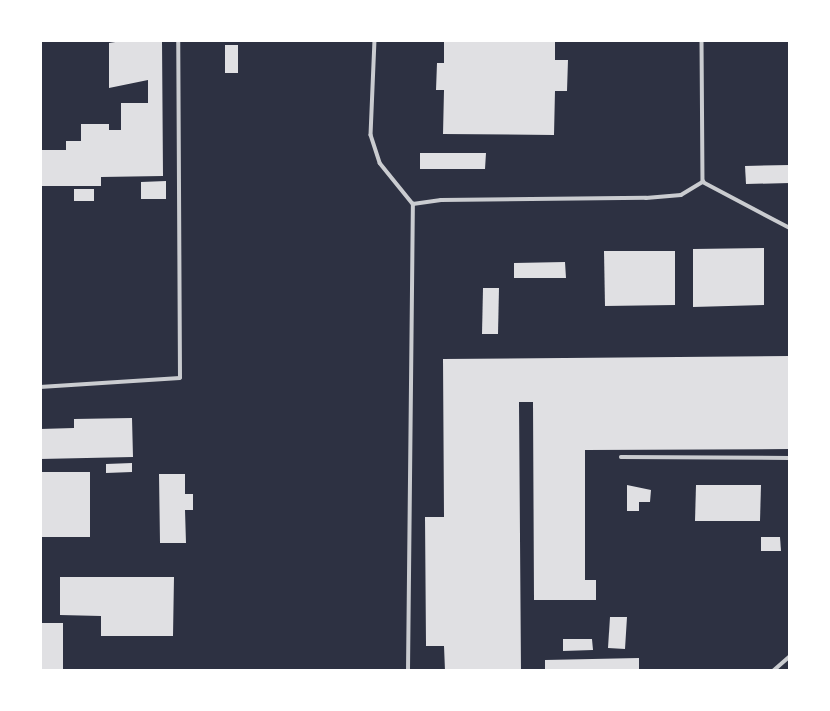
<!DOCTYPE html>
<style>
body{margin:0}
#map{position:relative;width:830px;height:711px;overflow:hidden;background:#2d3142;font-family:Rubik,sans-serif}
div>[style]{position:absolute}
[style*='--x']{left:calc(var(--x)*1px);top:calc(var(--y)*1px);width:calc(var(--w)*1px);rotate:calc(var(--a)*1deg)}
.building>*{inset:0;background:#e0e0e3}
.service>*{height:3.5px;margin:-1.75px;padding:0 1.75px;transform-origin:1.75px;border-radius:1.75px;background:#caccd0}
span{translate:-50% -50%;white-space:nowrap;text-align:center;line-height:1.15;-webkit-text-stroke:7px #fff;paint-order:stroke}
.frame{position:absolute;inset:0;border:42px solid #fff;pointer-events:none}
</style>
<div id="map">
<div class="building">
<i style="clip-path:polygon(128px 40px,162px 40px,163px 176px,101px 177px,101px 186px,40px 186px,40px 150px,66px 150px,66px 141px,81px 141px,81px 124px,109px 124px,109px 130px,121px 130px,121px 103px,148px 103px,148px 80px,109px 88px,109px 43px)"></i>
<i style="clip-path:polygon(444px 40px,555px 40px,555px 60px,568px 60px,567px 91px,555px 91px,554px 135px,443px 134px,444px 90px,436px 90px,437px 63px,444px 63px)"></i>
<i style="clip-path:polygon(225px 45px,238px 45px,238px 73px,225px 73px)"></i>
<i style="clip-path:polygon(420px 153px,486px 153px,485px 169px,420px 169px)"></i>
<i style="clip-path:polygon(790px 165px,790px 183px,746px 184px,745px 166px)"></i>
<i style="clip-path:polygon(166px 181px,166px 199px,141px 199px,141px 182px)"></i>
<i style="clip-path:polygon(74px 189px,94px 189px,94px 201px,74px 201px)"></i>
<i style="clip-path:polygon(764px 248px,764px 305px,693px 307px,693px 249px)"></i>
<i style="clip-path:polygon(604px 251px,675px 251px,675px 305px,605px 306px)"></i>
<i style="clip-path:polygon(565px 262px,566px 278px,514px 278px,514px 263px)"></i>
<i style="clip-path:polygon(483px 288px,499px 288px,498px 334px,482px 334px)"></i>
<i style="clip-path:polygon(790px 356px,790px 449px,585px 450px,585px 580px,596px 580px,596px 600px,534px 600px,533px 402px,519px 402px,521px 671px,445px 671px,444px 646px,426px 646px,425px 517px,444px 517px,443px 359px)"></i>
<i style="clip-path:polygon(132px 418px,133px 457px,40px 459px,40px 429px,74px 428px,74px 419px)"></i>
<i style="clip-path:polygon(132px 463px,132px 472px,106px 473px,106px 464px)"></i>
<i style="clip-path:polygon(40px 472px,90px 472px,90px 537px,40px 537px)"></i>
<i style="clip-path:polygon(159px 474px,185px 474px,185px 494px,193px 494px,193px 510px,185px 510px,186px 543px,160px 543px)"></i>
<i style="clip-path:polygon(627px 485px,651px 490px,650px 502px,639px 502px,639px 511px,627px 511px)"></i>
<i style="clip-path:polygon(696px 485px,761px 485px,760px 521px,695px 521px)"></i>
<i style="clip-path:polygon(761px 537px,780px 537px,781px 551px,761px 551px)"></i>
<i style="clip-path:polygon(60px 577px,174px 577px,173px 636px,101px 636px,101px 616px,60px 615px)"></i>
<i style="clip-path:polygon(610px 617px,627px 617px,625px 649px,608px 648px)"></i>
<i style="clip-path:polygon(40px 623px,63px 623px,63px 671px,40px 671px)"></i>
<i style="clip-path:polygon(563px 639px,592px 639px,593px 650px,563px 651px)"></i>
<i style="clip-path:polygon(639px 658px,639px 671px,545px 671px,545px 660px)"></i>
</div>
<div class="service">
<i style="--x:375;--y:40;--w:95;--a:92.4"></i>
<i style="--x:371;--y:135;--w:29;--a:72"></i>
<i style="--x:380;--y:163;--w:53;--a:51.2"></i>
<i style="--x:702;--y:40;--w:142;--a:89.6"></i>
<i style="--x:703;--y:182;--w:98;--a:27.9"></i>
<i style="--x:40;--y:387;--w:140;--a:-3.7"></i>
<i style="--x:180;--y:378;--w:338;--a:-90.3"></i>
<i style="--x:621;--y:457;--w:169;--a:0.3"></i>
<i style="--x:408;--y:671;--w:467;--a:-89.4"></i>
<i style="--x:413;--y:204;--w:28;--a:-8"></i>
<i style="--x:441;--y:200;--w:205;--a:-0.6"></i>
<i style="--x:646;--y:198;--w:35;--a:-5"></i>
<i style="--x:681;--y:195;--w:26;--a:-31"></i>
<i style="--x:773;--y:671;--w:23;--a:-41"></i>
</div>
<div class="frame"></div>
</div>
